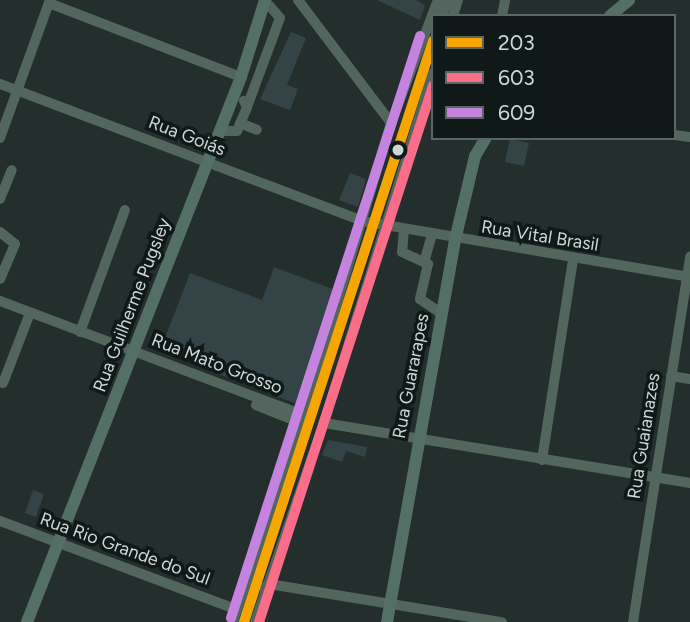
<!DOCTYPE html>
<meta charset="utf-8">
<style>
body{margin:0}
#map{position:relative;width:690px;height:622px;overflow:hidden;background:#232e2d;font-family:Figtree,sans-serif}
div>[style]{position:absolute}
[style*='--x']{left:calc(var(--x)*1px);top:calc(var(--y)*1px);width:calc(var(--w)*1px);rotate:calc(var(--a)*1deg)}
.building>*{inset:0;background:#344446}
.minor>*{height:10px;margin:-5px;padding:0 5px;transform-origin:5px;border-radius:5px;background:#53665e}
.major>*{height:12px;margin:-6px;padding:0 6px;transform-origin:6px;border-radius:6px;background:#546f65}
.bus-1>*{height:10px;margin:-5px;padding:0 5px;transform-origin:5px;border-radius:5px;background:#f7a600}
.bus-2>*{height:10px;margin:-5px;padding:0 5px;transform-origin:5px;border-radius:5px;background:#fb6d88}
.bus-3>*{height:10px;margin:-5px;padding:0 5px;transform-origin:5px;border-radius:5px;background:#c483df}
.dots>*{width:19px;height:19px;translate:-50% -50%;box-sizing:border-box;border:4px solid #101818;border-radius:50%}
span{translate:-50% -50%;white-space:nowrap;text-align:center;line-height:1.15;-webkit-text-stroke:7px #101818;paint-order:stroke}
.street-label{font-size:18px;color:#ccd8d7}
.legend{position:absolute;left:431px;top:14px;width:245px;height:126px;box-sizing:border-box;background:#101818;border:2px solid #5b6564;margin:0;padding:9px 12px;list-style:none;font-size:21px;color:#ccd8d7}
.legend li{display:flex;align-items:center;gap:14px;height:35px}
.legend b{width:35px;border:2px solid #5b6564}
</style>
<div id="map">
<div class="building">
<i style="clip-path:polygon(377px 0,416px 0,425px 5px,420px 20px)"></i>
<i style="clip-path:polygon(291px 32px,306px 38px,287px 85px,298px 89px,290px 110px,260px 99px)"></i>
<i style="clip-path:polygon(510px 139px,529px 143px,524px 166px,505px 162px)"></i>
<i style="clip-path:polygon(350px 173px,366px 179px,358px 207px,339px 200px)"></i>
<i style="clip-path:polygon(274px 267px,333px 289px,297px 404px,160px 351px,190px 273px,262px 300px)"></i>
<i style="clip-path:polygon(328px 440px,367px 447px,365px 457px,346px 451px,342px 462px,322px 455px)"></i>
<i style="clip-path:polygon(33px 490px,44px 494px,36px 517px,25px 513px)"></i>
</div>
<div class="minor">
<i style="--x:298;--y:0;--w:154;--a:52.9"></i>
<i style="--x:49;--y:3;--w:206;--a:21.1"></i>
<i style="--x:442;--y:16;--w:17;--a:-69"></i>
<i style="--x:453;--y:16;--w:17;--a:-73"></i>
<i style="--x:502;--y:16;--w:16;--a:-79"></i>
<i style="--x:0;--y:84;--w:387;--a:20.7"></i>
<i style="--x:362;--y:221;--w:333;--a:9.7"></i>
<i style="--x:247;--y:107;--w:95;--a:-69.7"></i>
<i style="--x:280;--y:18;--w:23;--a:-131"></i>
<i style="--x:240;--y:123;--w:18;--a:22"></i>
<i style="--x:219;--y:131;--w:18;--a:0"></i>
<i style="--x:237;--y:131;--w:26;--a:-67"></i>
<i style="--x:247;--y:107;--w:7;--a:-117"></i>
<i style="--x:674;--y:135;--w:16;--a:7"></i>
<i style="--x:0;--y:138;--w:147;--a:-70.1"></i>
<i style="--x:0;--y:199;--w:31;--a:-68"></i>
<i style="--x:404;--y:230;--w:22;--a:95"></i>
<i style="--x:402;--y:252;--w:29;--a:25"></i>
<i style="--x:428;--y:264;--w:36;--a:103"></i>
<i style="--x:420;--y:299;--w:25;--a:34"></i>
<i style="--x:0;--y:232;--w:19;--a:39"></i>
<i style="--x:15;--y:244;--w:38;--a:113"></i>
<i style="--x:425;--y:259;--w:25;--a:-74"></i>
<i style="--x:0;--y:301;--w:324;--a:20.6"></i>
<i style="--x:80;--y:332;--w:130;--a:-69.8"></i>
<i style="--x:671;--y:376;--w:19;--a:9"></i>
<i style="--x:3;--y:383;--w:75;--a:-68.9"></i>
<i style="--x:256;--y:405;--w:48;--a:21.8"></i>
<i style="--x:324;--y:423;--w:371;--a:9.3"></i>
<i style="--x:542;--y:460;--w:203;--a:-81.2"></i>
<i style="--x:0;--y:521;--w:254;--a:20.5"></i>
<i style="--x:264;--y:588;--w:6;--a:-39"></i>
<i style="--x:269;--y:584;--w:236;--a:9.3"></i>
<i style="--x:233;--y:622;--w:210;--a:-71.1"></i>
<i style="--x:301;--y:423;--w:313;--a:-73.3"></i>
<i style="--x:391;--y:123;--w:132;--a:-69.1"></i>
<i style="--x:244;--y:622;--w:612;--a:-72.01"></i>
<i style="--x:255;--y:622;--w:211;--a:-70.9"></i>
<i style="--x:324;--y:423;--w:367;--a:-72.7"></i>
<i style="--x:633;--y:622;--w:370;--a:-81.1"></i>
</div>
<div class="major">
<i style="--x:610;--y:16;--w:25;--a:-40"></i>
<i style="--x:27;--y:622;--w:586;--a:-68.56"></i>
<i style="--x:241;--y:77;--w:81;--a:-72.7"></i>
<i style="--x:387;--y:622;--w:388;--a:-79.9"></i>
<i style="--x:455;--y:240;--w:86;--a:-76.6"></i>
<i style="--x:475;--y:156;--w:21;--a:-59"></i>
</div>
<div class="bus-1">
<i style="--x:244;--y:622;--w:611;--a:-71.98"></i>
</div>
<div class="bus-2">
<i style="--x:259;--y:622;--w:564;--a:-72.02"></i>
</div>
<div class="bus-3">
<i style="--x:231;--y:618;--w:612;--a:-72.01"></i>
</div>
<div class="dots">
<i style="left:398px;top:150px;background:#ccd8d7"></i>
</div>
<div class="street-label">
<span style="left:187px;top:136px;rotate:21deg">Rua Goiás</span>
<span style="left:540px;top:236px;rotate:9deg">Rua Vital Brasil</span>
<span style="left:132px;top:305px;rotate:-69deg">Rua Guilherme Pugsley</span>
<span style="left:217px;top:364px;rotate:21deg">Rua Mato Grosso</span>
<span style="left:411px;top:376px;rotate:-79deg">Rua Guararapes</span>
<span style="left:644px;top:436px;rotate:-81deg">Rua Guaianazes</span>
<span style="left:125px;top:549px;rotate:20deg">Rua Rio Grande do Sul</span>
</div>
<ul class="legend">
<li><b style="height:9px;background:#f7a600"></b>203</li>
<li><b style="height:9px;background:#fb6d88"></b>603</li>
<li><b style="height:9px;background:#c483df"></b>609</li>
</ul>
</div>
